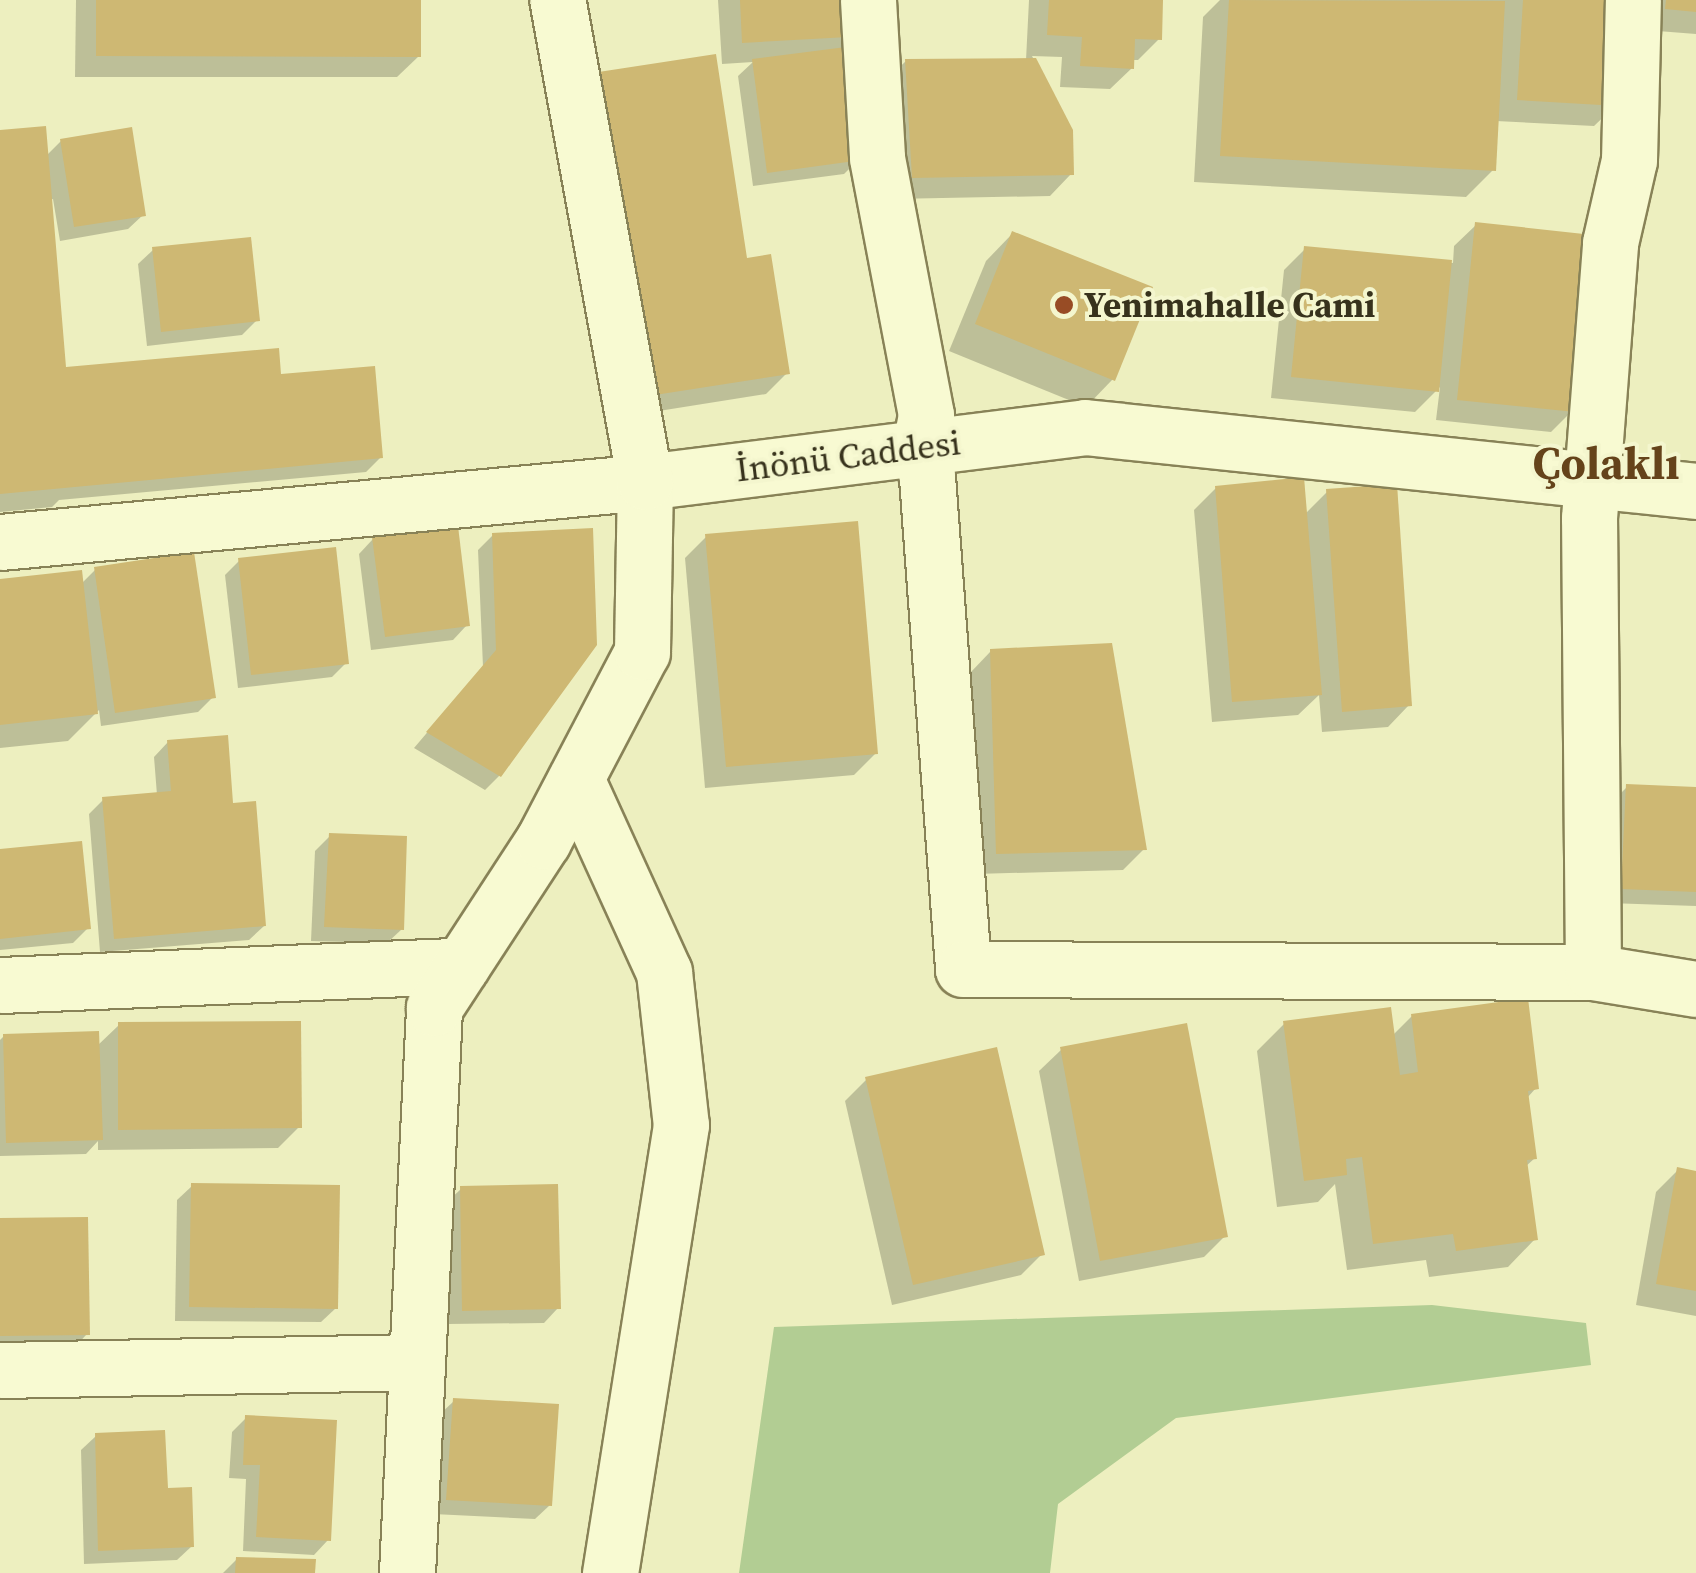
<!DOCTYPE html>
<meta charset="utf-8">
<style>
body{margin:0}
#map{position:relative;width:1696px;height:1573px;overflow:hidden;background:#edefbf;font-family:"Source Serif 4",serif}
div>[style]{position:absolute}
[style*='--x']{left:calc(var(--x)*1px);top:calc(var(--y)*1px);width:calc(var(--w)*1px);rotate:calc(var(--a)*1deg)}
.green>*{inset:0;background:#b2cd93}
.shadow>*{inset:0;background:#0003}
.building>*{inset:0;background:#ceb873}
.roads{filter:drop-shadow(2px 0 #888257) drop-shadow(-2px 0 #888257) drop-shadow(0 2px #888257) drop-shadow(0 -2px #888257)}
.minor>*{height:55px;margin:-27.5px;padding:0 27.5px;transform-origin:27.5px;border-radius:27.5px;background:#f8fad2}
.dots>*{width:28px;height:28px;translate:-50% -50%;box-sizing:border-box;border:5px solid #f4f6ce;border-radius:50%}
span{translate:-50% -50%;white-space:nowrap;text-align:center;line-height:1.15;-webkit-text-stroke:8px #f4f6ce;paint-order:stroke}
.poi-label{font-size:35px;color:#37321c;font-weight:700}
.left{translate:0 -50%;text-align:left}
.street-label{font-size:35px;color:#37321c}
.district-label{font-size:45px;color:#65431a;font-weight:700}
</style>
<div id="map">
<div class="green">
<i style="clip-path:polygon(1432px 1305px,1586px 1323px,1591px 1365px,1176px 1418px,1058px 1504px,1050px 1573px,739px 1573px,774px 1327px)"></i>
</div>
<div class="shadow">
<i style="clip-path:polygon(76px 0,419px 0,419px 56px,397px 77px,75px 77px)"></i>
<i style="clip-path:polygon(718px 0,861px 0,859px 159px,844px 174px,753px 186px,738px 76px,753px 62px,722px 64px)"></i>
<i style="clip-path:polygon(1029px 0,1161px 0,1159px 39px,1138px 60px,1132px 60px,1132px 68px,1110px 89px,1060px 87px,1062px 57px,1032px 56px,1071px 131px,1071px 174px,1050px 196px,892px 199px,884px 82px,906px 61px,1026px 60px)"></i>
<i style="clip-path:polygon(1220px 0,1622px 0,1616px 105px,1594px 126px,1496px 121px,1493px 170px,1466px 197px,1194px 182px,1203px 17px)"></i>
<i style="clip-path:polygon(1647px 0,1696px 0,1696px 34px,1645px 30px)"></i>
<i style="clip-path:polygon(0 133px,46px 156px,61px 141px,143px 215px,128px 229px,60px 241px,53px 199px,49px 200px,64px 373px,279px 377px,380px 458px,366px 472px,59px 500px,52px 507px,0 512px)"></i>
<i style="clip-path:polygon(1476px 225px,1573px 410px,1551px 432px,1436px 420px,1440px 387px,1415px 412px,1271px 398px,1284px 270px,1305px 249px,1453px 263px,1454px 246px)"></i>
<i style="clip-path:polygon(1013px 233px,1113px 379px,1086px 407px,949px 351px,986px 261px)"></i>
<i style="clip-path:polygon(153px 250px,257px 320px,242px 335px,147px 346px,138px 264px)"></i>
<i style="clip-path:polygon(745px 261px,787px 373px,766px 394px,621px 417px)"></i>
<i style="clip-path:polygon(1216px 488px,1305px 514px,1327px 492px,1409px 705px,1388px 727px,1322px 732px,1319px 695px,1298px 715px,1212px 722px,1194px 510px)"></i>
<i style="clip-path:polygon(590px 531px,499px 776px,485px 790px,414px 748px,483px 667px,478px 550px,493px 535px)"></i>
<i style="clip-path:polygon(706px 537px,876px 753px,854px 775px,705px 788px,685px 558px)"></i>
<i style="clip-path:polygon(373px 539px,467px 625px,453px 640px,371px 650px,359px 554px)"></i>
<i style="clip-path:polygon(239px 561px,346px 663px,332px 677px,238px 688px,225px 575px)"></i>
<i style="clip-path:polygon(95px 570px,213px 697px,198px 712px,101px 726px,99px 710px,68px 741px,0 748px,0 581px,81px 584px)"></i>
<i style="clip-path:polygon(991px 651px,1144px 849px,1123px 870px,975px 874px,970px 673px)"></i>
<i style="clip-path:polygon(168px 742px,231px 806px,264px 926px,249px 940px,100px 952px,89px 814px,103px 800px,157px 795px,154px 757px)"></i>
<i style="clip-path:polygon(1627px 787px,1696px 789px,1696px 906px,1608px 903px,1612px 802px)"></i>
<i style="clip-path:polygon(330px 836px,402px 929px,387px 943px,311px 941px,315px 851px)"></i>
<i style="clip-path:polygon(0 851px,88px 928px,73px 943px,0 950px)"></i>
<i style="clip-path:polygon(1412px 1016px,1536px 1088px,1527px 1098px,1535px 1158px,1525px 1167px,1535px 1239px,1508px 1267px,1429px 1277px,1426px 1260px,1347px 1270px,1335px 1184px,1318px 1202px,1277px 1207px,1257px 1051px,1284px 1024px,1392px 1036px)"></i>
<i style="clip-path:polygon(119px 1025px,300px 1126px,278px 1148px,98px 1150px,98px 1141px,86px 1154px,0 1156px,0 1040px,4px 1036px,97px 1046px)"></i>
<i style="clip-path:polygon(1061px 1050px,1225px 1236px,1204px 1257px,1079px 1281px,1039px 1071px)"></i>
<i style="clip-path:polygon(867px 1079px,1042px 1254px,1021px 1275px,892px 1305px,845px 1101px)"></i>
<i style="clip-path:polygon(1678px 1170px,1696px 1173px,1696px 1316px,1636px 1305px,1656px 1192px)"></i>
<i style="clip-path:polygon(192px 1186px,336px 1308px,321px 1322px,175px 1321px,177px 1200px)"></i>
<i style="clip-path:polygon(461px 1189px,558px 1308px,544px 1323px,448px 1324px,446px 1203px)"></i>
<i style="clip-path:polygon(0 1220px,87px 1334px,73px 1349px,0 1350px)"></i>
<i style="clip-path:polygon(454px 1401px,550px 1505px,535px 1519px,433px 1514px,439px 1415px)"></i>
<i style="clip-path:polygon(246px 1418px,328px 1540px,314px 1555px,243px 1551px,246px 1479px,229px 1478px,232px 1432px)"></i>
<i style="clip-path:polygon(96px 1436px,165px 1490px,192px 1546px,177px 1560px,84px 1564px,81px 1450px)"></i>
<i style="clip-path:polygon(237px 1559px,313px 1573px,223px 1573px)"></i>
</div>
<div class="building">
<i style="clip-path:polygon(96px 0,421px 0,421px 57px,96px 56px)"></i>
<i style="clip-path:polygon(740px 0,864px 0,866px 36px,742px 43px)"></i>
<i style="clip-path:polygon(1049px 0,1163px 0,1162px 40px,1135px 39px,1134px 69px,1080px 66px,1082px 37px,1047px 35px)"></i>
<i style="clip-path:polygon(1229px 0,1505px 1px,1496px 171px,1220px 156px)"></i>
<i style="clip-path:polygon(1523px 0,1625px 0,1618px 106px,1517px 100px)"></i>
<i style="clip-path:polygon(1666px 0,1696px 0,1696px 12px,1665px 9px)"></i>
<i style="clip-path:polygon(846px 47px,862px 160px,767px 173px,752px 59px)"></i>
<i style="clip-path:polygon(716px 54px,747px 258px,771px 254px,790px 374px,642px 397px,592px 73px)"></i>
<i style="clip-path:polygon(1036px 58px,1073px 130px,1074px 175px,912px 178px,905px 59px)"></i>
<i style="clip-path:polygon(46px 126px,66px 367px,279px 348px,281px 374px,375px 366px,383px 458px,0 494px,0 130px)"></i>
<i style="clip-path:polygon(132px 127px,146px 216px,74px 227px,60px 139px)"></i>
<i style="clip-path:polygon(1475px 222px,1593px 235px,1575px 412px,1457px 400px)"></i>
<i style="clip-path:polygon(1012px 231px,1153px 287px,1115px 381px,975px 324px)"></i>
<i style="clip-path:polygon(251px 237px,260px 321px,161px 332px,152px 247px)"></i>
<i style="clip-path:polygon(1304px 246px,1452px 260px,1439px 392px,1291px 377px)"></i>
<i style="clip-path:polygon(1304px 477px,1322px 695px,1232px 702px,1215px 486px)"></i>
<i style="clip-path:polygon(1397px 484px,1412px 706px,1342px 712px,1326px 489px)"></i>
<i style="clip-path:polygon(858px 521px,878px 754px,726px 767px,705px 534px)"></i>
<i style="clip-path:polygon(458px 526px,470px 626px,385px 637px,372px 537px)"></i>
<i style="clip-path:polygon(593px 528px,597px 645px,501px 777px,426px 732px,496px 650px,492px 533px)"></i>
<i style="clip-path:polygon(336px 547px,349px 664px,251px 675px,238px 558px)"></i>
<i style="clip-path:polygon(194px 552px,216px 698px,115px 713px,94px 567px)"></i>
<i style="clip-path:polygon(82px 570px,98px 714px,0 725px,0 579px)"></i>
<i style="clip-path:polygon(1112px 643px,1147px 850px,996px 854px,990px 649px)"></i>
<i style="clip-path:polygon(228px 735px,233px 803px,256px 801px,266px 926px,114px 939px,102px 797px,171px 791px,167px 740px)"></i>
<i style="clip-path:polygon(1626px 784px,1696px 787px,1696px 892px,1621px 889px)"></i>
<i style="clip-path:polygon(329px 833px,407px 836px,404px 930px,324px 927px)"></i>
<i style="clip-path:polygon(82px 841px,91px 929px,0 939px,0 849px)"></i>
<i style="clip-path:polygon(1528px 998px,1539px 1089px,1528px 1091px,1537px 1159px,1527px 1160px,1538px 1240px,1456px 1251px,1453px 1234px,1373px 1244px,1362px 1157px,1346px 1159px,1347px 1175px,1304px 1181px,1283px 1021px,1391px 1007px,1400px 1075px,1418px 1072px,1411px 1014px)"></i>
<i style="clip-path:polygon(301px 1021px,302px 1128px,118px 1130px,118px 1022px)"></i>
<i style="clip-path:polygon(1187px 1023px,1228px 1237px,1100px 1261px,1060px 1047px)"></i>
<i style="clip-path:polygon(99px 1031px,103px 1140px,6px 1143px,3px 1034px)"></i>
<i style="clip-path:polygon(997px 1047px,1045px 1255px,913px 1285px,865px 1077px)"></i>
<i style="clip-path:polygon(1677px 1167px,1696px 1171px,1696px 1291px,1656px 1284px)"></i>
<i style="clip-path:polygon(191px 1183px,340px 1185px,338px 1309px,189px 1307px)"></i>
<i style="clip-path:polygon(558px 1184px,561px 1309px,462px 1311px,460px 1186px)"></i>
<i style="clip-path:polygon(88px 1217px,90px 1335px,0 1336px,0 1218px)"></i>
<i style="clip-path:polygon(453px 1398px,559px 1404px,552px 1506px,446px 1500px)"></i>
<i style="clip-path:polygon(245px 1415px,337px 1420px,331px 1541px,256px 1537px,260px 1465px,243px 1465px)"></i>
<i style="clip-path:polygon(165px 1430px,168px 1488px,192px 1487px,194px 1547px,98px 1551px,95px 1433px)"></i>
<i style="clip-path:polygon(236px 1557px,316px 1559px,315px 1573px,235px 1573px)"></i>
</div>
<div class="roads">
<div class="minor">
<i style="--x:868;--y:0;--w:158;--a:86.7"></i>
<i style="--x:877;--y:158;--w:262;--a:79.2"></i>
<i style="--x:926;--y:415;--w:33;--a:101"></i>
<i style="--x:920;--y:447;--w:31;--a:77"></i>
<i style="--x:927;--y:477;--w:493;--a:85.8"></i>
<i style="--x:963;--y:969;--w:630;--a:0.27"></i>
<i style="--x:1593;--y:972;--w:104;--a:9.4"></i>
<i style="--x:0;--y:542;--w:648;--a:-5.31"></i>
<i style="--x:645;--y:482;--w:443;--a:-7.1"></i>
<i style="--x:1085;--y:427;--w:614;--a:5.98"></i>
<i style="--x:576;--y:779;--w:212;--a:65.5"></i>
<i style="--x:664;--y:972;--w:154;--a:83.7"></i>
<i style="--x:681;--y:1125;--w:454;--a:99"></i>
<i style="--x:1593;--y:972;--w:454;--a:-90.5"></i>
<i style="--x:1589;--y:518;--w:276;--a:-85.6"></i>
<i style="--x:1610;--y:243;--w:85;--a:-77.1"></i>
<i style="--x:1629;--y:160;--w:160;--a:-88.6"></i>
<i style="--x:0;--y:985;--w:462;--a:-2.4"></i>
<i style="--x:0;--y:1370;--w:415;--a:-1.1"></i>
<i style="--x:407;--y:1573;--w:566;--a:-87.26"></i>
<i style="--x:434;--y:1008;--w:199;--a:-56.9"></i>
<i style="--x:543;--y:841;--w:213;--a:-62.4"></i>
<i style="--x:642;--y:652;--w:170;--a:-89"></i>
<i style="--x:645;--y:482;--w:490;--a:-100.3"></i>
</div>
</div>
<div class="dots">
<i style="left:1064px;top:305px;background:#984c25"></i>
</div>
<div class="poi-label">
<span class="left" style="left:1084px;top:305px">Yenimahalle Cami</span>
</div>
<div class="street-label">
<span style="left:848px;top:456px;rotate:-7deg">İnönü Caddesi</span>
</div>
<div class="district-label">
<span style="left:1606px;top:464px">Çolaklı</span>
</div>
</div>
